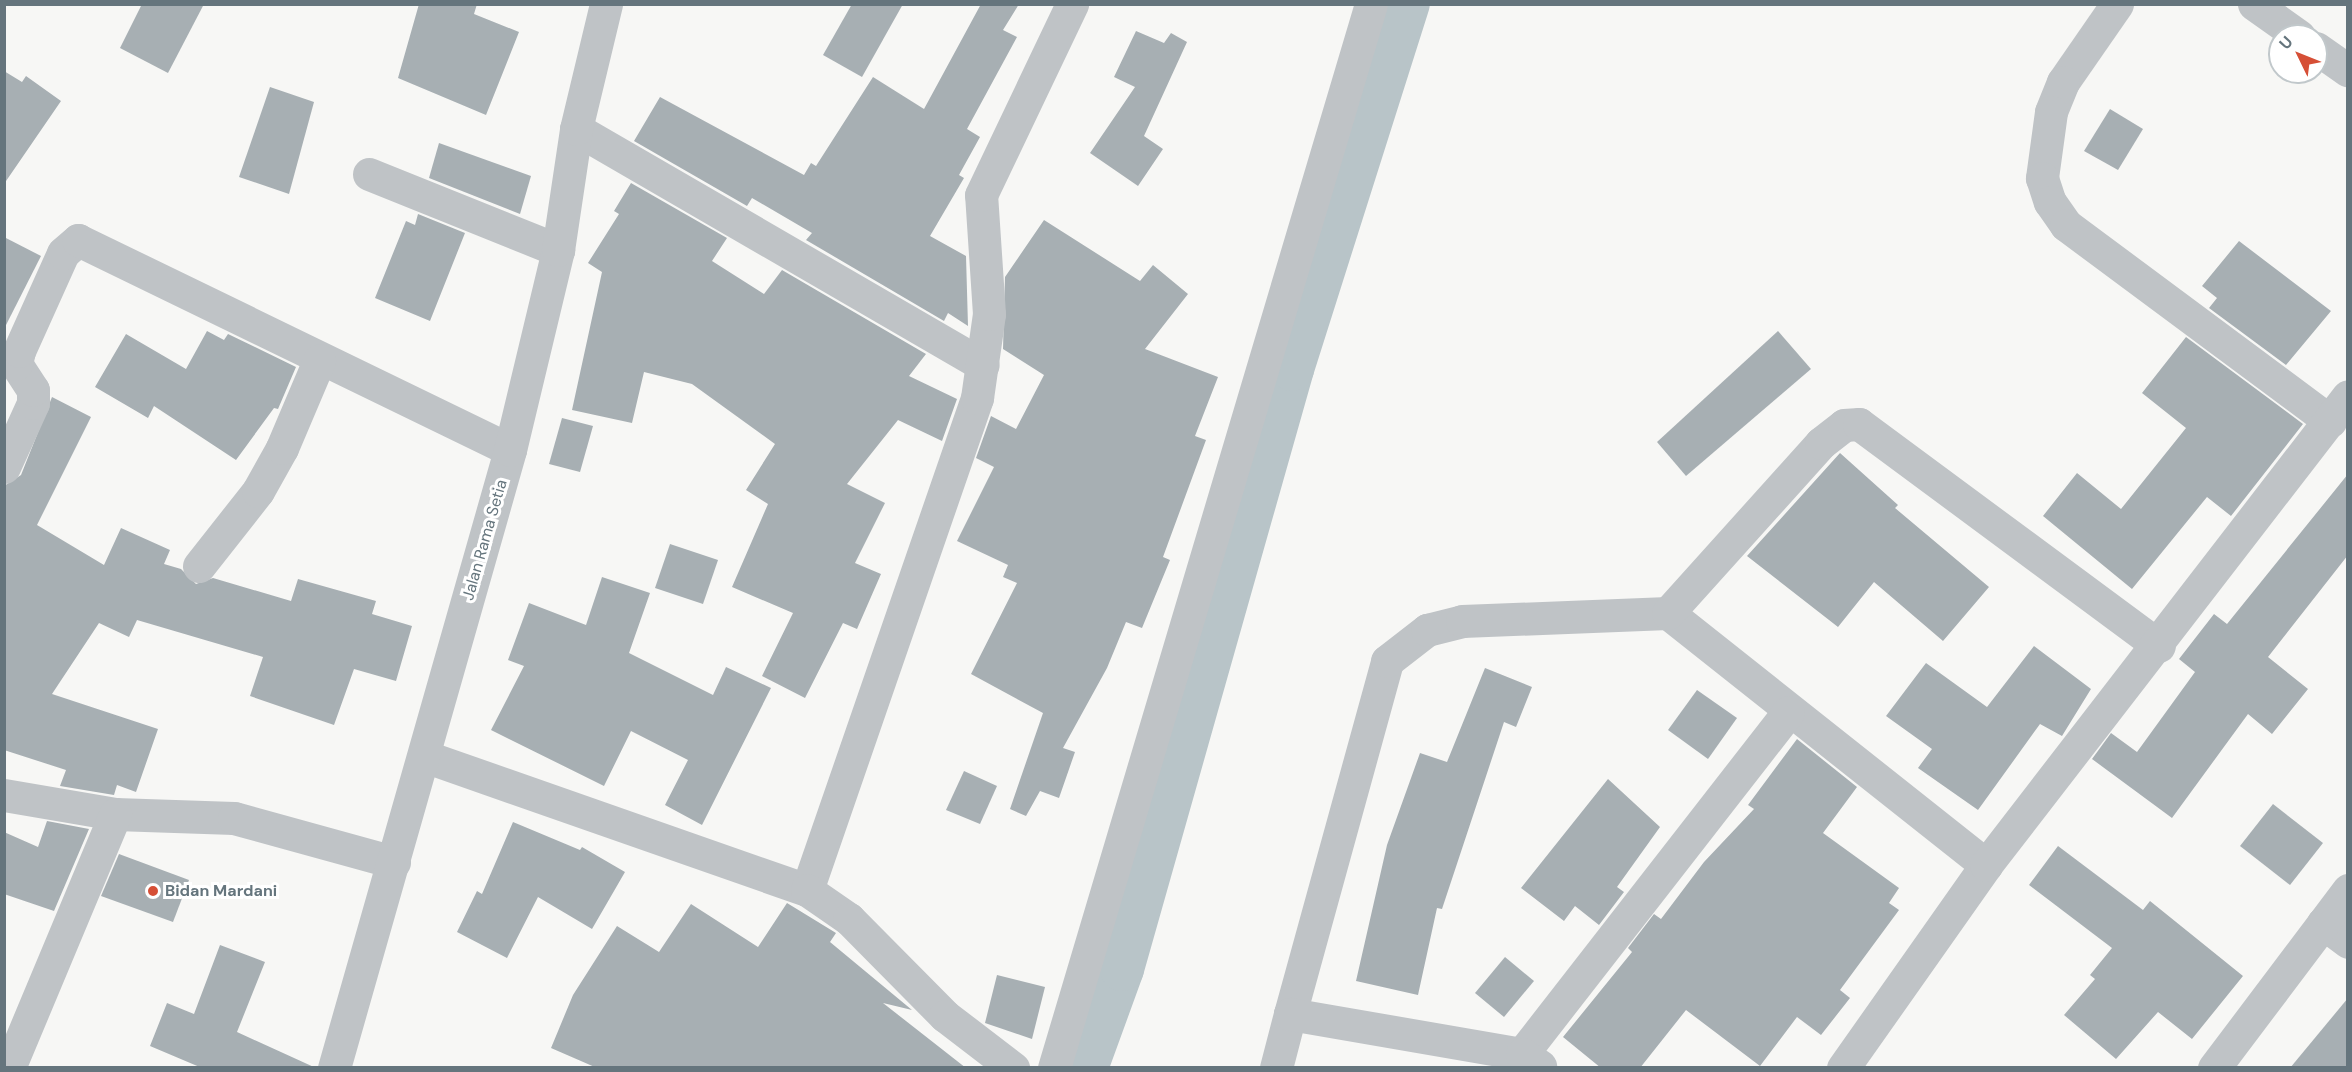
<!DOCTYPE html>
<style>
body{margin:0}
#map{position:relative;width:2352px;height:1072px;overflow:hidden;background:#f7f7f5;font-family:"DM Sans",sans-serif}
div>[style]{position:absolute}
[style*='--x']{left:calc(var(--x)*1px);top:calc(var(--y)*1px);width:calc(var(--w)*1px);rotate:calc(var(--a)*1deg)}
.canal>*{height:44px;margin:-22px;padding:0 22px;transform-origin:22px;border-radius:22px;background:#b8c4c8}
.building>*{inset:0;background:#a7afb3}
.minor>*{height:33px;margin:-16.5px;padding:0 16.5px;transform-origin:16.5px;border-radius:16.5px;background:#bfc3c6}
.dots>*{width:16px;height:16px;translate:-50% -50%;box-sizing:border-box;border:3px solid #fff;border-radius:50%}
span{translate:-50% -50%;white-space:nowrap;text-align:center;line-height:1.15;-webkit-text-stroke:6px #fff;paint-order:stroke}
.street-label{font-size:16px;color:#65757d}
.poi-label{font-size:16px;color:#65757d;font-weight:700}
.left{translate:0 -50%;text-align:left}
.frame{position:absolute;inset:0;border:6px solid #65757d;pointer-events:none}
.north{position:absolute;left:2268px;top:24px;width:60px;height:60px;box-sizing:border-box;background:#fff;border:2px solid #c1c8cb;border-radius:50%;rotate:313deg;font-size:16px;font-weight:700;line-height:24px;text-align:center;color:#65757d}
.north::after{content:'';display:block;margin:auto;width:21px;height:27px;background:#d64f36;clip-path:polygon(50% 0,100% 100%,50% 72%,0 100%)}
</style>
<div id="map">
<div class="canal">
<i style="--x:1086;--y:1068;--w:105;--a:-70"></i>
<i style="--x:1122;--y:969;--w:624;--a:-74.18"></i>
<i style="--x:1292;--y:369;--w:383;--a:-72.4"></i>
</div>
<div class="building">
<i style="clip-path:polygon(142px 4px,204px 4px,168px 73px,120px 48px)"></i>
<i style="clip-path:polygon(419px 4px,477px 4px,474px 14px,519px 32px,486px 115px,398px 78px)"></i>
<i style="clip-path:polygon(852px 4px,903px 4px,862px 77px,823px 55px)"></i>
<i style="clip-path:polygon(981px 4px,1019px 4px,1003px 30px,1017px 37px,967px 129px,980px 137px,959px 175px,964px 178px,930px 236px,966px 256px,968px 326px,948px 313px,944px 321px,806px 240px,812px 233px,752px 198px,747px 206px,634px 141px,660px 97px,804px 175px,811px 163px,816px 166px,873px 77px,924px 109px)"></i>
<i style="clip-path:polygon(1136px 31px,1164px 43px,1171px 33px,1187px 42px,1144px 136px,1163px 149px,1138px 186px,1090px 153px,1135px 87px,1114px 77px)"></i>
<i style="clip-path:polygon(4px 71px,22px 82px,26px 76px,61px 101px,4px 184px)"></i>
<i style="clip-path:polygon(270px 87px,314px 102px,289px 194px,239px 177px)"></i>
<i style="clip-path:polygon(2110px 109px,2143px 129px,2118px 170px,2084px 151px)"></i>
<i style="clip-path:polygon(439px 143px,531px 176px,520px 214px,429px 178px)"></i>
<i style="clip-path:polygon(631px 183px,727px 238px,712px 261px,764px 294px,782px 270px,926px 354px,909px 376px,957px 399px,942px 441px,898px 420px,847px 484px,885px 503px,855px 563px,881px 574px,857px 629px,843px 623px,805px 698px,762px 676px,793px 613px,732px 587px,768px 504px,746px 490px,775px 444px,692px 384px,644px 372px,632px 423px,572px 410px,602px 272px,588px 263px,619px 214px,614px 211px)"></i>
<i style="clip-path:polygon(418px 214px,465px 233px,430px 321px,375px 298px,406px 221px,415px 225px)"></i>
<i style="clip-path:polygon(1044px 220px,1140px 281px,1153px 265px,1188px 294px,1145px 349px,1218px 377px,1195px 436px,1206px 440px,1163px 557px,1170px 560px,1142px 628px,1126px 622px,1107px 668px,1063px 748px,1075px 752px,1059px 798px,1040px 791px,1026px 816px,1010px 809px,1043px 713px,971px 674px,1017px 583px,1003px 577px,1008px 565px,957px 541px,994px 467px,976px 458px,991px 416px,1016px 429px,1044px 375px,1003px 349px,1005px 277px)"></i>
<i style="clip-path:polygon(4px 237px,41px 256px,4px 329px)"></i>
<i style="clip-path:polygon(2239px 241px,2331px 311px,2286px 365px,2209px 308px,2217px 298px,2202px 286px)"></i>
<i style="clip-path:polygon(207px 331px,224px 340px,228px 334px,296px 367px,278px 409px,274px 408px,236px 460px,154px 406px,148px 418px,95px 387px,126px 334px,186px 369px)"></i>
<i style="clip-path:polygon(1778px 331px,1811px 369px,1686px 476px,1657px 442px)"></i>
<i style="clip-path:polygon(2186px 337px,2303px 424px,2231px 516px,2207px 497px,2132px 589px,2043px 516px,2077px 473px,2121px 509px,2186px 428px,2142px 393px)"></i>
<i style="clip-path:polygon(52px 397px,91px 417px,37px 525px,104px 565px,121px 528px,170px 550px,164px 564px,181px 569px,196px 584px,213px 578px,291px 601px,298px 579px,376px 601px,372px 614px,412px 626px,396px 681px,354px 669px,334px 725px,250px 696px,263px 657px,137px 620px,129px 637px,99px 623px,52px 694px,158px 729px,136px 792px,117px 785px,114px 795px,60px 786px,66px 770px,4px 750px,4px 486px,21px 475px)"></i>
<i style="clip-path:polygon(562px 418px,593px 426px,580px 472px,549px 464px)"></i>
<i style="clip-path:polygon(1840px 453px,1898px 505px,1895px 508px,1989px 587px,1943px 641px,1874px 582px,1838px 627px,1747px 556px)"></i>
<i style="clip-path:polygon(2348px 474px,2348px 555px,2268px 657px,2308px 689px,2272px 734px,2248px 714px,2172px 818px,2092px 759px,2111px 733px,2137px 752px,2195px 672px,2179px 659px,2214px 614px,2227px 624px)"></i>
<i style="clip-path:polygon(670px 544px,718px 560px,703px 604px,655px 588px)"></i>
<i style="clip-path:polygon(602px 577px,650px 593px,629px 653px,713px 695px,726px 667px,771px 688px,702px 825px,665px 805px,688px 760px,631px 731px,604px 786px,491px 730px,524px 666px,508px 660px,529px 603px,586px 625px)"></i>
<i style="clip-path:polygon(2034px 646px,2091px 689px,2062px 736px,2040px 724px,1978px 810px,1918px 768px,1932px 749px,1886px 716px,1926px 663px,1987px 707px)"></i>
<i style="clip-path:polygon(1485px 668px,1532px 687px,1516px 727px,1504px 722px,1442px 909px,1437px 908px,1418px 995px,1356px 981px,1387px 845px,1420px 753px,1447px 762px)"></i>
<i style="clip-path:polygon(1697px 690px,1737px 718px,1708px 759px,1668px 730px)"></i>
<i style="clip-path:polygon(1797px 739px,1857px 787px,1823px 833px,1899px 888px,1889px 903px,1899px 910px,1840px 990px,1850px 998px,1821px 1035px,1797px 1017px,1760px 1066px,1686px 1010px,1640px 1068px,1601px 1068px,1563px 1037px,1632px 952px,1628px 948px,1654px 914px,1661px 919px,1704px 862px,1754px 809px,1748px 805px)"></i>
<i style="clip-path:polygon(964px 771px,997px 786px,980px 824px,946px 810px)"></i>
<i style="clip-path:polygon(1608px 779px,1660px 827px,1617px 887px,1624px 892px,1599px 925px,1575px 906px,1564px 921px,1521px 888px)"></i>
<i style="clip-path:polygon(2273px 804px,2323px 843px,2290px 885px,2240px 846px)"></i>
<i style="clip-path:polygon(47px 821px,89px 829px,54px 911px,4px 894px,4px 832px,38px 847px)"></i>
<i style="clip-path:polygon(513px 822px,580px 850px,582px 847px,625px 872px,592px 929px,538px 897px,507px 958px,457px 932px,477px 891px,482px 894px)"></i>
<i style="clip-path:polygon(2058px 846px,2143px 910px,2150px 901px,2243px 976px,2192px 1039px,2158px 1012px,2116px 1059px,2064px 1015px,2095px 979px,2090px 975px,2112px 948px,2029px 885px)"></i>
<i style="clip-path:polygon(119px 854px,189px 880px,173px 922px,101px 896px)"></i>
<i style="clip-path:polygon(787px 903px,836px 933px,830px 942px,912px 1010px,883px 1003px,966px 1068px,597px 1068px,551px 1048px,573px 995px,617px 926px,659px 952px,691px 904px,758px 947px)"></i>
<i style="clip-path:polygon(220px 945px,265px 962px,237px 1032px,316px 1068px,202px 1068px,150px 1046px,167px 1003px,194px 1014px)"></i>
<i style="clip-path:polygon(1505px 957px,1534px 981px,1504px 1017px,1475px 993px)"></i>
<i style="clip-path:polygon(997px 975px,1045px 987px,1032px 1039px,985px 1023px)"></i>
<i style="clip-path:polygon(2348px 998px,2348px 1068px,2290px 1068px)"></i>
</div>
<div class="minor">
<i style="--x:2117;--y:4;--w:95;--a:124.7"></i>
<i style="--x:2063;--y:82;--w:32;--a:112"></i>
<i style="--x:2051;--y:112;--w:67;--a:97.8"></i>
<i style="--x:2042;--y:178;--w:25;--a:72"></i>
<i style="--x:2050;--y:202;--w:28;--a:55"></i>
<i style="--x:2066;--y:225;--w:329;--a:36.6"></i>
<i style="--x:2254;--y:4;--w:55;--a:35.4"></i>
<i style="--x:2316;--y:48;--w:39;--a:35"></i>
<i style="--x:576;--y:129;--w:470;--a:30.1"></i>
<i style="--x:369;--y:174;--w:204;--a:21.9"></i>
<i style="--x:4;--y:467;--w:70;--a:-65.6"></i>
<i style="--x:33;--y:403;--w:13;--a:-90"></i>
<i style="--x:33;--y:390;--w:31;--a:-123"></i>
<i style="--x:16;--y:364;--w:13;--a:-77"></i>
<i style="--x:19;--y:351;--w:107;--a:-65.8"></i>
<i style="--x:63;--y:253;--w:20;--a:-41"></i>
<i style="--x:78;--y:240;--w:480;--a:25.9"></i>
<i style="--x:199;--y:566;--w:95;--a:-51.8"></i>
<i style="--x:258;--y:491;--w:49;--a:-60.8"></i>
<i style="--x:282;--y:448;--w:95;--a:-67"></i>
<i style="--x:1668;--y:613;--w:406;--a:38.4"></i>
<i style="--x:424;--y:756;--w:406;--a:19.3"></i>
<i style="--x:807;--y:890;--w:521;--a:-70.94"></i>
<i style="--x:977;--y:398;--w:85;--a:-81.9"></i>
<i style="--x:989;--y:314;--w:119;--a:-93.8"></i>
<i style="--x:981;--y:195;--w:212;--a:-64.5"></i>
<i style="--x:4;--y:795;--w:113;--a:9.7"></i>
<i style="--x:115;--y:814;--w:119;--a:1.9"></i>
<i style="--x:234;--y:818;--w:166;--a:15.4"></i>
<i style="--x:807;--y:890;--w:51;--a:34.6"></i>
<i style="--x:849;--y:919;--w:136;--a:45.3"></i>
<i style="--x:945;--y:1016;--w:86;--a:37.4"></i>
<i style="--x:2323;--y:923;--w:31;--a:37"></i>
<i style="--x:1290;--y:1014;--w:366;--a:-74.6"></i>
<i style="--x:1387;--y:661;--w:51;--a:-37.8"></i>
<i style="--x:1427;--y:630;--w:36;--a:-14"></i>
<i style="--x:1462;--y:621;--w:206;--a:-2.2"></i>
<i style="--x:1668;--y:613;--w:229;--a:-48"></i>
<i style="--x:1821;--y:443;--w:29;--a:-38"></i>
<i style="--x:1844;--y:425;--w:15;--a:-4"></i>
<i style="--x:1859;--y:424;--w:373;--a:36.5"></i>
<i style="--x:1522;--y:1054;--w:433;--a:-52.1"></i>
<i style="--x:9;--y:1068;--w:275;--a:-67.3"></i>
<i style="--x:334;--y:1068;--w:643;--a:-74.1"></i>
<i style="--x:510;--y:450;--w:206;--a:-76.5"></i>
<i style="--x:558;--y:250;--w:122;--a:-81.5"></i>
<i style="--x:576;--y:129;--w:129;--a:-76.5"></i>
<i style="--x:1054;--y:1068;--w:1110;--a:-73.41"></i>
<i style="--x:1276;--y:1068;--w:56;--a:-75.5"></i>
<i style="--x:1290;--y:1014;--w:235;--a:9.8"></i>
<i style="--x:1522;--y:1054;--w:22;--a:34"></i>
<i style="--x:1843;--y:1068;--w:248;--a:-54.8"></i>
<i style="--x:1986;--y:865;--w:592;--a:-52.34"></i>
<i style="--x:2214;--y:1068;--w:223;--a:-53"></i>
</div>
<div class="dots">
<i style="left:153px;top:891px;background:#d64f36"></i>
</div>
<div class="street-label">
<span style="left:485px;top:540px;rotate:-74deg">Jalan Rama Setia</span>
</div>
<div class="poi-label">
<span class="left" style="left:165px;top:891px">Bidan Mardani</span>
</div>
<div class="frame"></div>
<div class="north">U</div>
</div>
